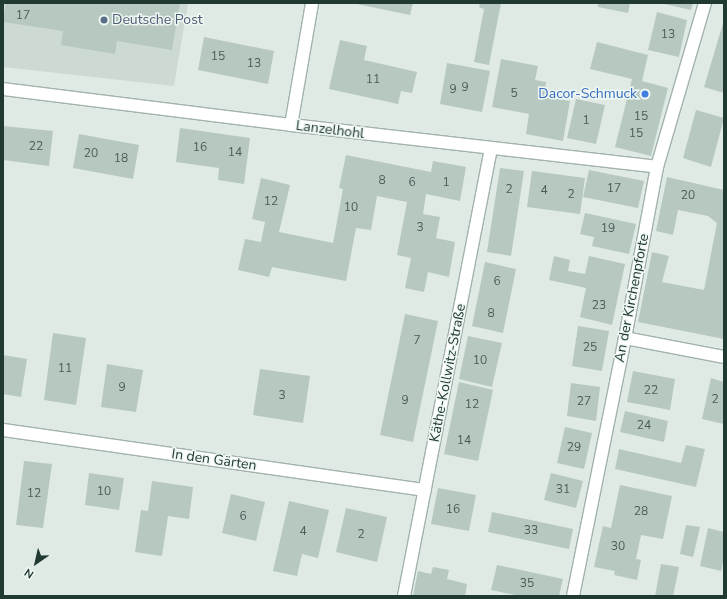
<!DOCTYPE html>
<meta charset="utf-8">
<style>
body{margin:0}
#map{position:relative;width:727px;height:599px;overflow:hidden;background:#dfeae5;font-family:"Nunito Sans",sans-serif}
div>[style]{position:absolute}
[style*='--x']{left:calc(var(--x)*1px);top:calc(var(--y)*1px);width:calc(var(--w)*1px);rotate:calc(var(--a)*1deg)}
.built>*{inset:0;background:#cddad4}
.building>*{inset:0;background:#b7c8c0}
.roads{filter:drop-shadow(1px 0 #a2b2ac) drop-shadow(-1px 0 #a2b2ac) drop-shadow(0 1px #a2b2ac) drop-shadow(0 -1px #a2b2ac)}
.minor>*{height:12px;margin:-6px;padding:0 6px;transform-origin:6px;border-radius:6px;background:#fff}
.dots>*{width:11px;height:11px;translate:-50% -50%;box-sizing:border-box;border:2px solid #eff7f3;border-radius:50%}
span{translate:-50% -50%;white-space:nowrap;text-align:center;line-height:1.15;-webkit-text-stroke:3px #eff7f3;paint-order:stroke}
.number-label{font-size:12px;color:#465e56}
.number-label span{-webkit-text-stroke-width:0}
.service-label{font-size:14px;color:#4e5e75}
.left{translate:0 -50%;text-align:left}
.shop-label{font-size:14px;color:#366cbe}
.right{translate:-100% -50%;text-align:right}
.street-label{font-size:14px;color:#203a32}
.frame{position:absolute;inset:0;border:4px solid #203a32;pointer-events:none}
.north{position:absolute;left:16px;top:543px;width:40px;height:40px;-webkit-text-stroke:3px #eff7f3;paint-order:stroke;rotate:214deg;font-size:11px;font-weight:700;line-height:16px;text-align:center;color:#203a32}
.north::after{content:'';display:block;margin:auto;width:14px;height:18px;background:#203a32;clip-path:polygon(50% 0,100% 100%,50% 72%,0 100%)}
</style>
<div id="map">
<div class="built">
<i style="clip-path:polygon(3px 3px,188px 3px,174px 86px,3px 67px)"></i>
</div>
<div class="building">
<i style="clip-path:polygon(6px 3px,180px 3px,172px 50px,117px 41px,115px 54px,61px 45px,63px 31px,3px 22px)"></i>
<i style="clip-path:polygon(352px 3px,413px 3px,410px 15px)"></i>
<i style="clip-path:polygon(480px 3px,501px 3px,489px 65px,474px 62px,484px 9px,479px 7px)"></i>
<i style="clip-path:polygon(598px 3px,630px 3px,628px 13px,598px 7px)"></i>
<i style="clip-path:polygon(660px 3px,693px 3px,691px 10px)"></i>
<i style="clip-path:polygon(657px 12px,687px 20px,679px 57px,648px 50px)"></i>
<i style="clip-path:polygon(724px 20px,724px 93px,704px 87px)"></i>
<i style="clip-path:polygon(204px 37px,274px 51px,268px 84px,198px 70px)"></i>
<i style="clip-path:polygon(340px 40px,367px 46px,364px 60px,417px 72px,412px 93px,401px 91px,398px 104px,329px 89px)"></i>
<i style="clip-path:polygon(597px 42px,648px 55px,642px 81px,668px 88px,651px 156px,615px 147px,632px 79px,590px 69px)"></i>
<i style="clip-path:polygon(501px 59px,538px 66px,535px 80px,546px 82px,544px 97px,570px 101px,563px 141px,526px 134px,529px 114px,492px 107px)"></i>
<i style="clip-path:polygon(447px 63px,490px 71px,482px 112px,440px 104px)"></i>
<i style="clip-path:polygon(576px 99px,605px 105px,596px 144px,567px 138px)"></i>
<i style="clip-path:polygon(696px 110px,724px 118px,711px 167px,683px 158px)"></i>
<i style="clip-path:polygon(3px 126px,53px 131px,49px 166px,3px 160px)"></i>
<i style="clip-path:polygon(180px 128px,250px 138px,244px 184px,218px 180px,219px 168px,176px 162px)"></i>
<i style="clip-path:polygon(79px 134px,139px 145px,133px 179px,73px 168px)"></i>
<i style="clip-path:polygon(346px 155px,431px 172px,433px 161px,466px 167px,460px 201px,426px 194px,423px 214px,440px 217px,436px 238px,455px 242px,449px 277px,428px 272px,424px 292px,405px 288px,411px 258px,397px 255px,407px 202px,377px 196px,371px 230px,356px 228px,346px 281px,272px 267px,269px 277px,238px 270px,245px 239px,261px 242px,265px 222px,252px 219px,261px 178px,290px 185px,279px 232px,333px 243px,343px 189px,339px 188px)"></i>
<i style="clip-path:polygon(500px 168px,524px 171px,511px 256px,487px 252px)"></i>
<i style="clip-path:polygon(589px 170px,644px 181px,638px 208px,583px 197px)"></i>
<i style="clip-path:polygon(532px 171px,585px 178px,580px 214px,527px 207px)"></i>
<i style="clip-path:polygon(667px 177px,724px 190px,724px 339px,638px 322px,652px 252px,669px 256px,662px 282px,704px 290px,717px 223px,708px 216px,678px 210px,673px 235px,656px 231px)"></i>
<i style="clip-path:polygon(585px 213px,636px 224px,629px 254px,592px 246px,594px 237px,580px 234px)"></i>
<i style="clip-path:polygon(554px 256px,570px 260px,568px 271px,585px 274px,589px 256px,625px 264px,612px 325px,580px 317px,586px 288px,549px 280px)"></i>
<i style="clip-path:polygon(485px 262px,516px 269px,503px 333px,472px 326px)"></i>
<i style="clip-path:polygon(405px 314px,438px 321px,413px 442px,380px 435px)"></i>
<i style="clip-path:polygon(578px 326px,609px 331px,602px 371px,572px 366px)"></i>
<i style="clip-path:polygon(53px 333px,86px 338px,76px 405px,44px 400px)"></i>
<i style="clip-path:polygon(468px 336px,502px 343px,492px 387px,459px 379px)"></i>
<i style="clip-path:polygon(3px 355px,27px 359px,21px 397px,3px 394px)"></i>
<i style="clip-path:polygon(107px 364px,143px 370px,136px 412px,101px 407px)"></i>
<i style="clip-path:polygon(260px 369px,310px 376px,303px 423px,253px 415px)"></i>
<i style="clip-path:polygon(633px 371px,675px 379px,670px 410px,627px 402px)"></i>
<i style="clip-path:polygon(711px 378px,724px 382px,724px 424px,702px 419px)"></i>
<i style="clip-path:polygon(459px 382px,493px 390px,478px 461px,444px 454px)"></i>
<i style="clip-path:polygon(571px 383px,600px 387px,596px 421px,567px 416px)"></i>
<i style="clip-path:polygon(625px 411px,668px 421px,664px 442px,620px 432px)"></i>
<i style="clip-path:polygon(565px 427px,592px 433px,584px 469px,557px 463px)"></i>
<i style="clip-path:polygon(686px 445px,705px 449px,696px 487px,615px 469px,619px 449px,681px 463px)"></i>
<i style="clip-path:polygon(24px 461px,52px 464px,43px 528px,16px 525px)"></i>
<i style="clip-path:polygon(89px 473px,124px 478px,119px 510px,85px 505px)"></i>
<i style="clip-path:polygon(551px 473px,583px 481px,576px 508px,544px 500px)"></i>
<i style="clip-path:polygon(152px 481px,193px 487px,189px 519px,168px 516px,162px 556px,135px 552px,141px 510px,148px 511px)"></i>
<i style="clip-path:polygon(620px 485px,672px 496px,663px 539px,641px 535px,636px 559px,641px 560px,637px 580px,614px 575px,615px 571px,594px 567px,603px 526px,611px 528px)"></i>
<i style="clip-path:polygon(438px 488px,476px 495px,469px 531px,431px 524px)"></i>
<i style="clip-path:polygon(231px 494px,265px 502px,256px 541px,222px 533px)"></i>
<i style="clip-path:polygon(289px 501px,329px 510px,318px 558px,302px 554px,297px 576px,273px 571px)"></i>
<i style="clip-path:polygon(346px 508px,387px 517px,377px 562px,336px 552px)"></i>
<i style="clip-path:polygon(492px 512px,573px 529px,569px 549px,488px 532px)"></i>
<i style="clip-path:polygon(686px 525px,700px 527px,693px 557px,680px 554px)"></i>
<i style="clip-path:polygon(708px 528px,724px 532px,724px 559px,721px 571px,700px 566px)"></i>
<i style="clip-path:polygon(661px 564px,679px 567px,673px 596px,655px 596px)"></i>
<i style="clip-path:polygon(497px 565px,563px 579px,559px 596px,520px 596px,491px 590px)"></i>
<i style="clip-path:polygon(433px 567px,449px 570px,447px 579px,467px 584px,465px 596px,413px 596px,418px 571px,431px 574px)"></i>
</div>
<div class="roads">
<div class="minor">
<i style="--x:3;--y:89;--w:290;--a:7.1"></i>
<i style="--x:291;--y:125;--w:368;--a:6.5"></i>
<i style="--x:291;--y:125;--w:124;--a:-80.2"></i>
<i style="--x:625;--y:338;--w:101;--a:10.9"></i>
<i style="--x:3;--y:430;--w:426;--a:8.1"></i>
<i style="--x:404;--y:596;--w:455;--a:-79"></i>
<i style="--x:573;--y:596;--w:263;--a:-78.6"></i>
<i style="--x:625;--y:338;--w:174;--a:-79.4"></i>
<i style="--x:657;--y:167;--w:171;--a:-73.7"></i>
</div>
</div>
<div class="dots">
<i style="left:104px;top:20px;background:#5c6f8a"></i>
<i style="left:645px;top:94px;background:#3f7fe0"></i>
</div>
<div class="number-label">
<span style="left:23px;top:16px">17</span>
<span style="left:668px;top:35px">13</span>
<span style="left:218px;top:57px">15</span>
<span style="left:254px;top:64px">13</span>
<span style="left:373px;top:80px">11</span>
<span style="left:465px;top:88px">9</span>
<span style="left:453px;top:90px">9</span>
<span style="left:514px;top:94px">5</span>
<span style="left:641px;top:117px">15</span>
<span style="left:586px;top:121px">1</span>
<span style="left:636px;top:134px">15</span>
<span style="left:36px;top:147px">22</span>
<span style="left:200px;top:148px">16</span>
<span style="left:235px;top:153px">14</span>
<span style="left:91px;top:154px">20</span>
<span style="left:121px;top:159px">18</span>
<span style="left:382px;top:181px">8</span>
<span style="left:412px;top:183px">6</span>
<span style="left:446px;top:183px">1</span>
<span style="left:614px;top:189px">17</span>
<span style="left:509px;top:190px">2</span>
<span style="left:544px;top:191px">4</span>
<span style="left:571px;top:195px">2</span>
<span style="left:688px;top:196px">20</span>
<span style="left:271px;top:202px">12</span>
<span style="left:351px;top:208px">10</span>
<span style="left:420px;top:228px">3</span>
<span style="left:608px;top:229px">19</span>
<span style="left:497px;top:282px">6</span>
<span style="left:599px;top:306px">23</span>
<span style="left:491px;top:314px">8</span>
<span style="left:417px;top:341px">7</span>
<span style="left:590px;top:348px">25</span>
<span style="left:480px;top:361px">10</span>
<span style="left:65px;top:369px">11</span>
<span style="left:122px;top:388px">9</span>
<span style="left:651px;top:391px">22</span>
<span style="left:282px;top:396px">3</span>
<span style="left:715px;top:400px">2</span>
<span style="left:405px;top:401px">9</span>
<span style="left:584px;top:402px">27</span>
<span style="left:472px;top:405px">12</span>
<span style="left:644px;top:426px">24</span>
<span style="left:464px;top:441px">14</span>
<span style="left:574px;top:448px">29</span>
<span style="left:563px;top:490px">31</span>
<span style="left:104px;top:492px">10</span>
<span style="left:34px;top:494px">12</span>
<span style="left:453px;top:510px">16</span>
<span style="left:641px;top:512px">28</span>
<span style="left:243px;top:517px">6</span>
<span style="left:531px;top:531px">33</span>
<span style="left:303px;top:532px">4</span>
<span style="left:361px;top:535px">2</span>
<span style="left:618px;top:547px">30</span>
<span style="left:527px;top:584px">35</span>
</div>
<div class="service-label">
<span class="left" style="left:112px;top:20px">Deutsche Post</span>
</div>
<div class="shop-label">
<span class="right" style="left:637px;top:94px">Dacor-Schmuck</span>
</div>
<div class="street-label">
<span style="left:330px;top:130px;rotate:7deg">Lanzelhohl</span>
<span style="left:632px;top:298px;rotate:-79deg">An der Kirchenpforte</span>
<span style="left:448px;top:373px;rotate:-79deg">Käthe-Kollwitz-Straße</span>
<span style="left:214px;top:460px;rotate:8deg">In den Gärten</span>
</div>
<div class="frame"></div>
<div class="north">N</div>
</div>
